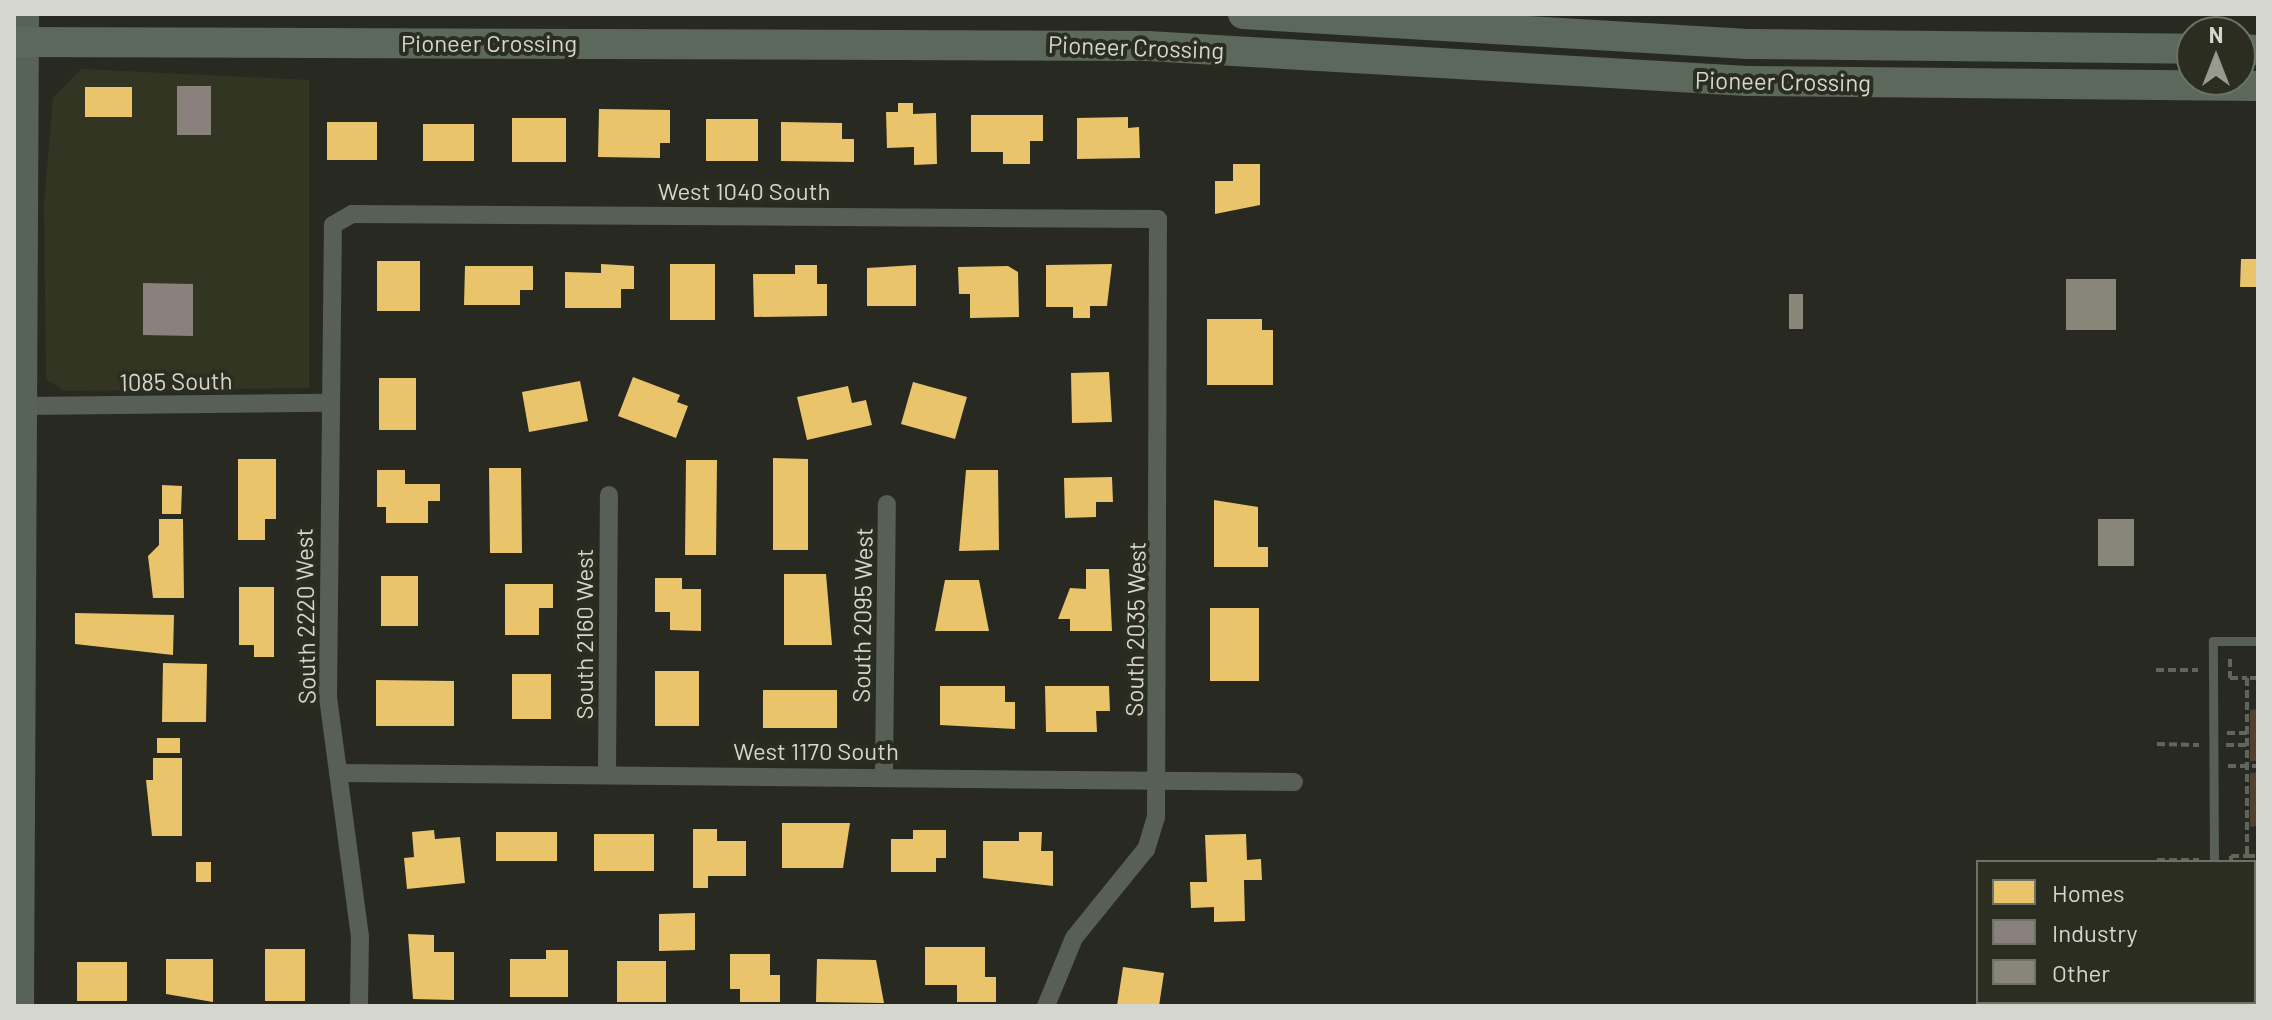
<!DOCTYPE html>
<style>
body{margin:0}
#map{position:relative;width:2272px;height:1020px;overflow:hidden;background:#282a22;font-family:Barlow,sans-serif}
div>[style]{position:absolute}
[style*='--x']{left:calc(var(--x)*1px);top:calc(var(--y)*1px);width:calc(var(--w)*1px);rotate:calc(var(--a)*1deg)}
.built>*{inset:0;background:#323522}
.green>*{inset:0;background:#513f30}
.homes>*{inset:0;background:#e9c46a}
.industry>*{inset:0;background:#8a817c}
.building>*{inset:0;background:#888579}
.path>*{height:4px;margin-top:-2px;transform-origin:0;background:repeating-linear-gradient(90deg,#60665e 0 8px,transparent 0 12px)}
.service>*{height:9px;margin:-4.5px;padding:0 4.5px;transform-origin:4.5px;border-radius:4.5px;background:#575f56}
.minor>*{height:18px;margin:-9px;padding:0 9px;transform-origin:9px;border-radius:9px;background:#575f56}
.secondary>*{height:26px;margin:-13px;padding:0 13px;transform-origin:13px;border-radius:13px;background:#576358}
.trunk>*{height:30px;margin:-15px;padding:0 15px;transform-origin:15px;border-radius:15px;background:#5c685c}
span{translate:-50% -50%;white-space:nowrap;text-align:center;line-height:1.15;-webkit-text-stroke:8px #2a2d1f;paint-order:stroke}
.street-label{font-size:24px;color:#d5d7ce}
.frame{position:absolute;inset:0;border:16px solid #d5d7ce;pointer-events:none}
.legend{position:absolute;left:1976px;top:860px;width:280px;height:144px;box-sizing:border-box;background:#2a2d1f;border:2px solid #6e7165;margin:0;padding:10px 14px;list-style:none;font-size:24px;color:#d5d7ce}
.legend li{display:flex;align-items:center;gap:16px;height:40px}
.legend b{width:40px;border:2px solid #6e7165}
.north{position:absolute;left:2176px;top:16px;width:80px;height:80px;box-sizing:border-box;background:#2a2d1f;border:2px solid #6e7165;border-radius:50%;rotate:0deg;font-size:22px;font-weight:700;line-height:32px;text-align:center;color:#d5d7ce}
.north::after{content:'';display:block;margin:auto;width:28px;height:36px;background:#989a92;clip-path:polygon(50% 0,100% 100%,50% 72%,0 100%)}
</style>
<div id="map">
<div class="built">
<i style="clip-path:polygon(81px 69px,309px 80px,309px 388px,64px 391px,46px 379px,44px 206px,53px 98px)"></i>
</div>
<div class="green">
<i style="clip-path:polygon(2258px 709px,2258px 761px,2250px 761px,2250px 710px)"></i>
<i style="clip-path:polygon(2258px 772px,2258px 826px,2250px 827px,2250px 773px)"></i>
<i style="clip-path:polygon(2254px 990px,2258px 1006px,2208px 1006px,2254px 1002px)"></i>
</div>
<div class="homes">
<i style="clip-path:polygon(85px 87px,132px 87px,132px 117px,85px 117px)"></i>
<i style="clip-path:polygon(898px 103px,913px 103px,913px 114px,936px 113px,937px 164px,914px 165px,914px 147px,887px 148px,886px 112px,898px 112px)"></i>
<i style="clip-path:polygon(599px 109px,670px 110px,670px 143px,660px 143px,660px 158px,598px 157px)"></i>
<i style="clip-path:polygon(971px 115px,1043px 115px,1043px 141px,1030px 141px,1030px 164px,1003px 164px,1003px 152px,971px 152px)"></i>
<i style="clip-path:polygon(1128px 117px,1128px 128px,1139px 127px,1140px 158px,1077px 159px,1077px 118px)"></i>
<i style="clip-path:polygon(512px 118px,566px 118px,566px 162px,512px 162px)"></i>
<i style="clip-path:polygon(706px 119px,758px 119px,758px 161px,706px 161px)"></i>
<i style="clip-path:polygon(327px 122px,377px 122px,377px 160px,327px 160px)"></i>
<i style="clip-path:polygon(781px 122px,842px 123px,842px 139px,854px 139px,854px 162px,781px 161px)"></i>
<i style="clip-path:polygon(423px 124px,474px 124px,474px 161px,423px 161px)"></i>
<i style="clip-path:polygon(1233px 164px,1260px 164px,1260px 205px,1215px 214px,1215px 181px,1233px 181px)"></i>
<i style="clip-path:polygon(2241px 259px,2258px 259px,2258px 287px,2240px 287px)"></i>
<i style="clip-path:polygon(377px 261px,420px 261px,420px 311px,377px 311px)"></i>
<i style="clip-path:polygon(601px 264px,634px 266px,634px 289px,621px 289px,621px 308px,565px 308px,565px 272px,601px 273px)"></i>
<i style="clip-path:polygon(670px 264px,715px 264px,715px 320px,670px 320px)"></i>
<i style="clip-path:polygon(1112px 264px,1107px 306px,1090px 306px,1090px 318px,1073px 318px,1073px 307px,1046px 307px,1046px 265px)"></i>
<i style="clip-path:polygon(795px 265px,817px 265px,817px 284px,827px 284px,827px 316px,754px 317px,753px 274px,795px 274px)"></i>
<i style="clip-path:polygon(916px 265px,916px 306px,867px 306px,867px 268px)"></i>
<i style="clip-path:polygon(465px 266px,533px 266px,533px 290px,520px 290px,520px 305px,464px 305px)"></i>
<i style="clip-path:polygon(1008px 266px,1018px 272px,1019px 317px,970px 318px,970px 294px,959px 294px,958px 267px)"></i>
<i style="clip-path:polygon(1207px 319px,1262px 319px,1262px 330px,1273px 330px,1273px 385px,1207px 385px)"></i>
<i style="clip-path:polygon(1109px 372px,1112px 422px,1072px 423px,1071px 373px)"></i>
<i style="clip-path:polygon(633px 377px,680px 395px,677px 402px,688px 406px,676px 438px,618px 416px)"></i>
<i style="clip-path:polygon(379px 378px,416px 378px,416px 430px,379px 430px)"></i>
<i style="clip-path:polygon(580px 381px,588px 421px,529px 432px,522px 392px)"></i>
<i style="clip-path:polygon(913px 382px,967px 397px,955px 439px,901px 424px)"></i>
<i style="clip-path:polygon(848px 386px,852px 403px,866px 400px,872px 425px,807px 440px,797px 397px)"></i>
<i style="clip-path:polygon(773px 458px,808px 459px,808px 550px,773px 550px)"></i>
<i style="clip-path:polygon(238px 459px,276px 459px,276px 519px,265px 519px,265px 540px,238px 540px)"></i>
<i style="clip-path:polygon(686px 460px,717px 460px,716px 555px,685px 555px)"></i>
<i style="clip-path:polygon(489px 468px,521px 468px,522px 553px,490px 553px)"></i>
<i style="clip-path:polygon(377px 470px,405px 470px,405px 484px,440px 484px,440px 501px,428px 501px,428px 523px,386px 523px,386px 507px,377px 507px)"></i>
<i style="clip-path:polygon(966px 470px,998px 470px,999px 550px,959px 551px)"></i>
<i style="clip-path:polygon(1112px 477px,1113px 502px,1096px 502px,1096px 517px,1065px 518px,1064px 478px)"></i>
<i style="clip-path:polygon(162px 485px,182px 486px,181px 514px,162px 514px)"></i>
<i style="clip-path:polygon(1214px 500px,1258px 507px,1258px 547px,1268px 547px,1268px 567px,1214px 567px)"></i>
<i style="clip-path:polygon(159px 519px,183px 519px,184px 598px,153px 598px,148px 556px,159px 545px)"></i>
<i style="clip-path:polygon(1086px 569px,1109px 569px,1112px 631px,1070px 631px,1070px 619px,1058px 619px,1070px 588px,1086px 589px)"></i>
<i style="clip-path:polygon(784px 574px,826px 574px,832px 645px,784px 645px)"></i>
<i style="clip-path:polygon(381px 576px,418px 576px,418px 626px,381px 626px)"></i>
<i style="clip-path:polygon(655px 578px,682px 578px,682px 589px,701px 589px,701px 631px,670px 630px,670px 612px,655px 612px)"></i>
<i style="clip-path:polygon(945px 580px,979px 580px,989px 631px,935px 631px)"></i>
<i style="clip-path:polygon(505px 584px,553px 584px,553px 608px,539px 608px,539px 635px,505px 635px)"></i>
<i style="clip-path:polygon(239px 587px,274px 587px,274px 657px,254px 657px,254px 645px,239px 645px)"></i>
<i style="clip-path:polygon(1210px 608px,1259px 608px,1259px 681px,1210px 681px)"></i>
<i style="clip-path:polygon(75px 613px,174px 615px,173px 655px,75px 644px)"></i>
<i style="clip-path:polygon(163px 663px,207px 664px,206px 722px,162px 722px)"></i>
<i style="clip-path:polygon(655px 671px,699px 671px,699px 726px,655px 726px)"></i>
<i style="clip-path:polygon(512px 674px,551px 674px,551px 719px,512px 719px)"></i>
<i style="clip-path:polygon(376px 680px,454px 681px,454px 726px,376px 726px)"></i>
<i style="clip-path:polygon(940px 686px,1005px 686px,1005px 702px,1015px 702px,1015px 729px,940px 725px)"></i>
<i style="clip-path:polygon(1045px 686px,1109px 686px,1110px 711px,1096px 711px,1097px 732px,1046px 732px)"></i>
<i style="clip-path:polygon(763px 690px,837px 690px,837px 728px,763px 728px)"></i>
<i style="clip-path:polygon(157px 738px,180px 738px,180px 753px,157px 753px)"></i>
<i style="clip-path:polygon(153px 758px,182px 758px,182px 836px,152px 836px,146px 780px,153px 780px)"></i>
<i style="clip-path:polygon(782px 823px,850px 823px,843px 868px,782px 868px)"></i>
<i style="clip-path:polygon(693px 829px,717px 829px,717px 841px,746px 841px,746px 876px,708px 876px,708px 888px,693px 888px)"></i>
<i style="clip-path:polygon(434px 830px,435px 839px,460px 837px,465px 883px,407px 889px,404px 858px,414px 857px,412px 832px)"></i>
<i style="clip-path:polygon(913px 830px,946px 830px,946px 858px,936px 858px,936px 872px,891px 872px,891px 839px,913px 839px)"></i>
<i style="clip-path:polygon(496px 832px,557px 832px,557px 861px,496px 861px)"></i>
<i style="clip-path:polygon(1019px 832px,1042px 832px,1041px 851px,1053px 851px,1053px 886px,983px 878px,983px 841px,1019px 841px)"></i>
<i style="clip-path:polygon(594px 834px,654px 834px,654px 871px,594px 871px)"></i>
<i style="clip-path:polygon(1246px 834px,1247px 860px,1261px 859px,1262px 880px,1244px 880px,1245px 921px,1214px 922px,1214px 907px,1191px 908px,1190px 882px,1207px 882px,1205px 835px)"></i>
<i style="clip-path:polygon(196px 862px,211px 862px,211px 882px,196px 882px)"></i>
<i style="clip-path:polygon(695px 913px,695px 950px,659px 951px,659px 914px)"></i>
<i style="clip-path:polygon(408px 934px,434px 935px,434px 952px,454px 952px,454px 1000px,413px 999px)"></i>
<i style="clip-path:polygon(925px 947px,985px 947px,985px 977px,996px 977px,996px 1002px,957px 1002px,957px 985px,925px 985px)"></i>
<i style="clip-path:polygon(265px 949px,305px 949px,305px 1001px,265px 1001px)"></i>
<i style="clip-path:polygon(546px 950px,568px 950px,568px 997px,510px 997px,510px 959px,546px 959px)"></i>
<i style="clip-path:polygon(730px 954px,770px 954px,770px 975px,780px 975px,780px 1002px,740px 1002px,740px 989px,730px 989px)"></i>
<i style="clip-path:polygon(166px 959px,213px 959px,213px 1002px,166px 994px)"></i>
<i style="clip-path:polygon(817px 959px,876px 960px,884px 1003px,816px 1002px)"></i>
<i style="clip-path:polygon(617px 961px,666px 961px,666px 1002px,617px 1002px)"></i>
<i style="clip-path:polygon(77px 962px,127px 962px,127px 1001px,77px 1001px)"></i>
<i style="clip-path:polygon(1123px 967px,1164px 973px,1159px 1006px,1117px 1006px)"></i>
</div>
<div class="industry">
<i style="clip-path:polygon(177px 86px,211px 86px,211px 135px,177px 135px)"></i>
<i style="clip-path:polygon(143px 283px,193px 284px,193px 336px,143px 335px)"></i>
</div>
<div class="building">
<i style="clip-path:polygon(2066px 279px,2116px 279px,2116px 330px,2066px 330px)"></i>
<i style="clip-path:polygon(1789px 294px,1803px 294px,1803px 329px,1789px 329px)"></i>
<i style="clip-path:polygon(2098px 519px,2134px 519px,2134px 566px,2098px 566px)"></i>
</div>
<div class="path">
<i style="--x:2230;--y:659;--w:19;--a:90"></i>
<i style="--x:2230;--y:678;--w:17;--a:0"></i>
<i style="--x:2156;--y:670;--w:42;--a:0"></i>
<i style="--x:2258;--y:678;--w:11;--a:180"></i>
<i style="--x:2247;--y:678;--w:178;--a:90"></i>
<i style="--x:2247;--y:856;--w:11;--a:0"></i>
<i style="--x:2227;--y:733;--w:20;--a:0"></i>
<i style="--x:2157;--y:744;--w:42;--a:1.4"></i>
<i style="--x:2226;--y:745;--w:21;--a:0"></i>
<i style="--x:2228;--y:766;--w:30;--a:0"></i>
<i style="--x:2157;--y:860;--w:42;--a:0"></i>
<i style="--x:2231;--y:862;--w:6;--a:-90"></i>
<i style="--x:2231;--y:856;--w:16;--a:0"></i>
<i style="--x:2179;--y:1006;--w:4;--a:-90"></i>
</div>
<div class="service">
<i style="--x:2214;--y:862;--w:221;--a:-90.3"></i>
<i style="--x:2213;--y:641;--w:45;--a:0"></i>
<i style="--x:2254;--y:891;--w:4;--a:0"></i>
</div>
<div class="minor">
<i style="--x:24;--y:406;--w:304;--a:-0.6"></i>
<i style="--x:338;--y:773;--w:956;--a:0.54"></i>
<i style="--x:607;--y:774;--w:279;--a:-89.6"></i>
<i style="--x:884;--y:775;--w:271;--a:-89.4"></i>
<i style="--x:359;--y:1006;--w:69;--a:-89.2"></i>
<i style="--x:360;--y:937;--w:242;--a:-97.6"></i>
<i style="--x:328;--y:697;--w:472;--a:-89.4"></i>
<i style="--x:333;--y:225;--w:22;--a:-30"></i>
<i style="--x:352;--y:214;--w:806;--a:0.36"></i>
<i style="--x:1158;--y:219;--w:598;--a:90.19"></i>
<i style="--x:1156;--y:817;--w:34;--a:107"></i>
<i style="--x:1146;--y:849;--w:114;--a:129"></i>
<i style="--x:1074;--y:938;--w:74;--a:112.4"></i>
</div>
<div class="secondary">
<i style="--x:21;--y:1006;--w:992;--a:-89.71"></i>
</div>
<div class="trunk">
<i style="--x:1243;--y:14;--w:505;--a:3.41"></i>
<i style="--x:1747;--y:44;--w:445;--a:0.6"></i>
<i style="--x:14;--y:42;--w:1134;--a:0.2"></i>
<i style="--x:1148;--y:46;--w:600;--a:3.34"></i>
<i style="--x:1747;--y:81;--w:511;--a:0.56"></i>
<i style="--x:2240;--y:49;--w:18;--a:3"></i>
</div>
<div class="street-label">
<span style="left:489px;top:43px">Pioneer Crossing</span>
<span style="left:1136px;top:47px;rotate:2deg">Pioneer Crossing</span>
<span style="left:1783px;top:81px;rotate:1deg">Pioneer Crossing</span>
<span style="left:744px;top:191px">West 1040 South</span>
<span style="left:176px;top:381px;rotate:-1deg">1085 South</span>
<span style="left:862px;top:615px;rotate:-89deg">South 2095 West</span>
<span style="left:305px;top:616px;rotate:-91deg">South 2220 West</span>
<span style="left:1135px;top:629px;rotate:-89deg">South 2035 West</span>
<span style="left:584px;top:634px;rotate:-90deg">South 2160 West</span>
<span style="left:816px;top:751px">West 1170 South</span>
</div>
<div class="frame"></div>
<ul class="legend">
<li><b style="height:22px;background:#e9c46a"></b>Homes</li>
<li><b style="height:22px;background:#8a817c"></b>Industry</li>
<li><b style="height:22px;background:#888579"></b>Other</li>
</ul>
<div class="north">N</div>
</div>
